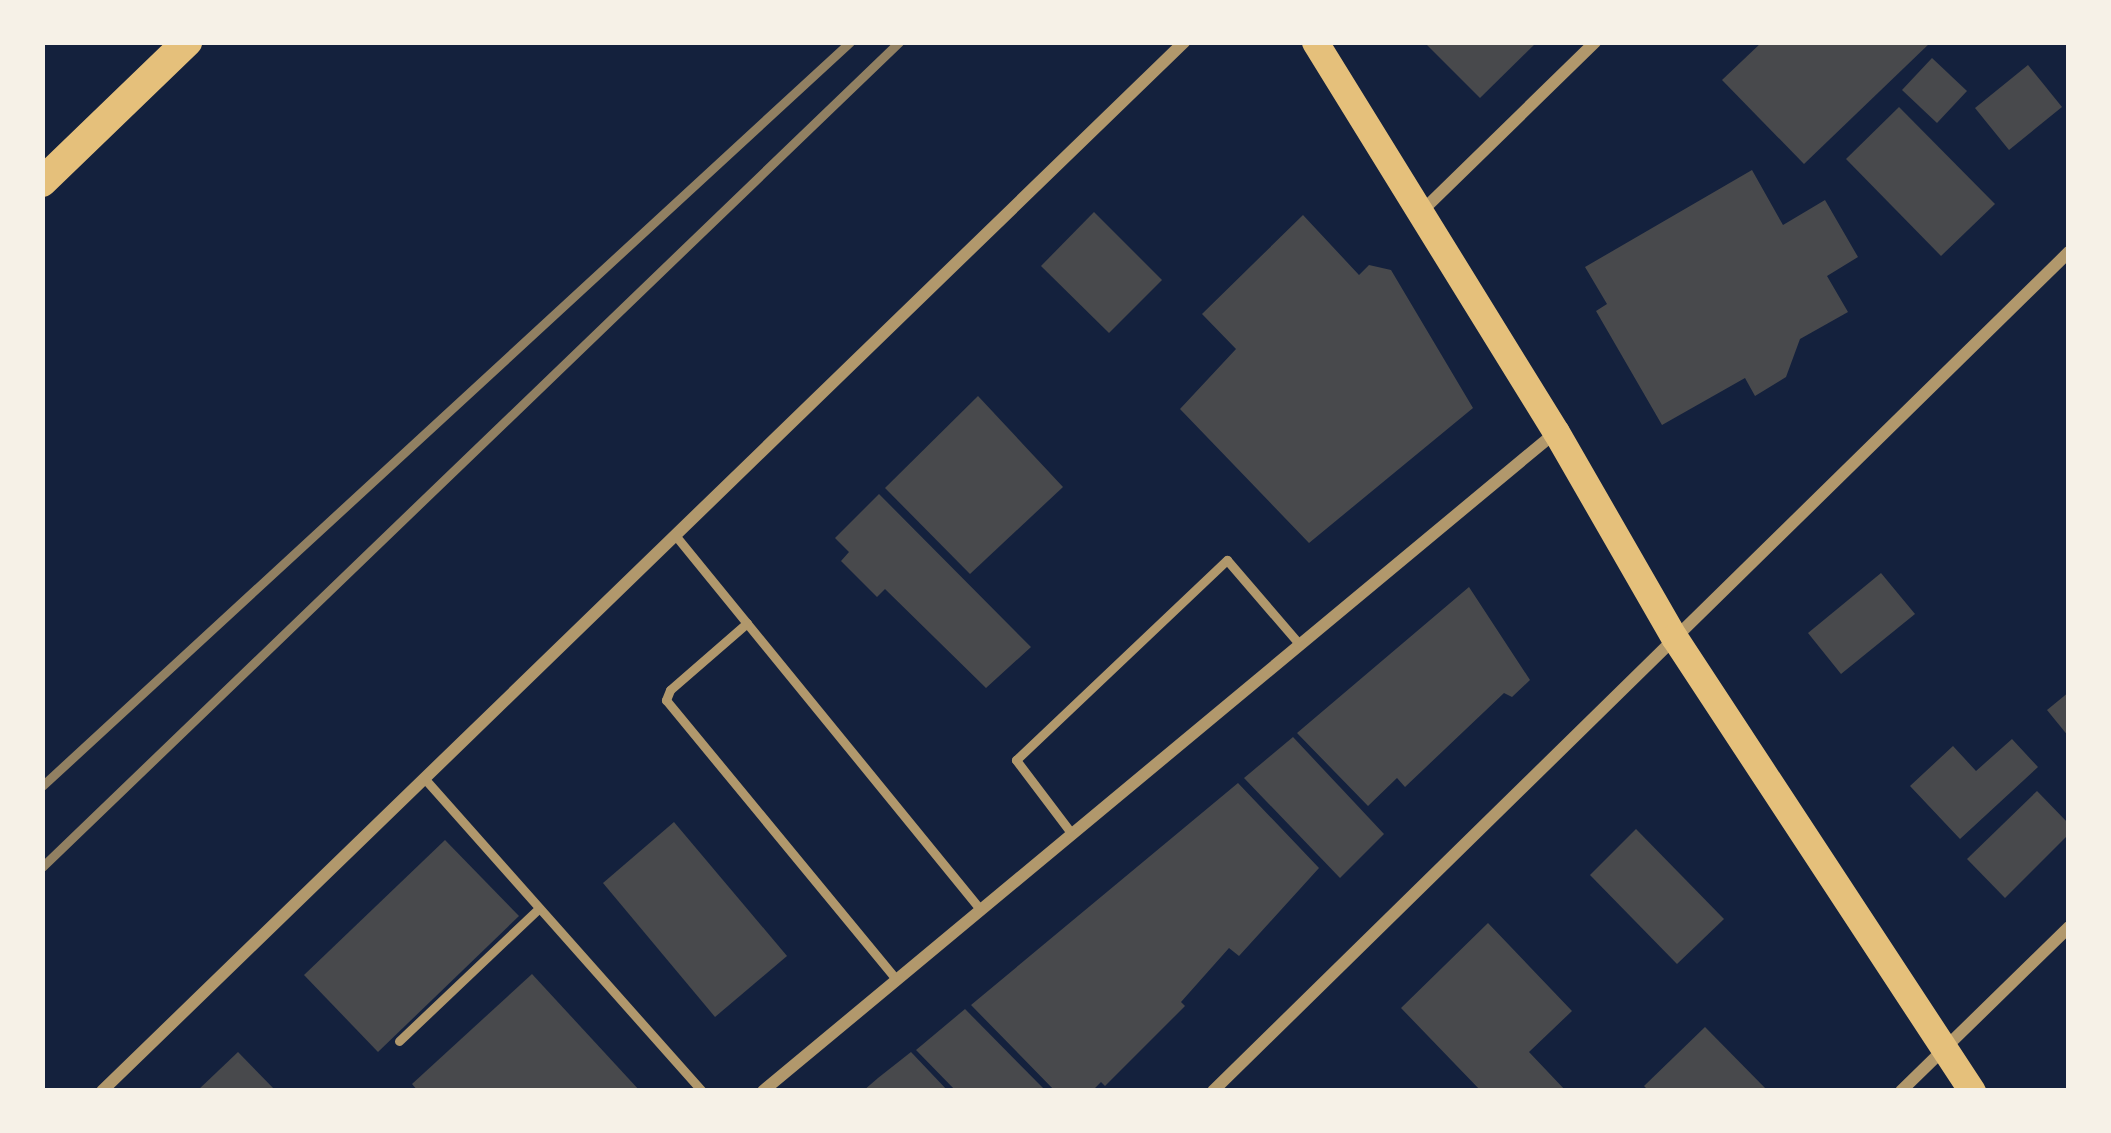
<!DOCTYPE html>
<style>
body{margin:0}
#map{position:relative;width:2111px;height:1133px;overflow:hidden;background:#14213d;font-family:Montserrat,sans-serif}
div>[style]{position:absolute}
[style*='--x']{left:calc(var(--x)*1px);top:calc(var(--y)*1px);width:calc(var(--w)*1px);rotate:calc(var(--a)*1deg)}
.building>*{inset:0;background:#48494c}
.service>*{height:9px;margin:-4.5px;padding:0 4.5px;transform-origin:4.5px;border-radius:4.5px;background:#b1986c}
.minor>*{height:12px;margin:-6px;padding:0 6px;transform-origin:6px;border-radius:6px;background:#b1986c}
.primary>*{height:27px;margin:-13.5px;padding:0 13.5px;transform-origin:13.5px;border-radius:13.5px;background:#e5c07b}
.trunk>*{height:30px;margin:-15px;padding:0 15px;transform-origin:15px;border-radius:15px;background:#e5c07b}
.rail>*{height:9px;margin:-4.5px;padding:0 4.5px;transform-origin:4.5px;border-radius:4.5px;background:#918062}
span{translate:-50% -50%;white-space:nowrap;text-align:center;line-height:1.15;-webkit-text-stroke:12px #f6f1e7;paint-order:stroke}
.frame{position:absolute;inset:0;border:45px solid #f6f1e7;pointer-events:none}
</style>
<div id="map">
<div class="building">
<i style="clip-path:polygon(1424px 42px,1537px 42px,1480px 98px)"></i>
<i style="clip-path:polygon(1762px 42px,1931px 42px,1804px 164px,1722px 80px)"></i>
<i style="clip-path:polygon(1932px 58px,1967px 91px,1937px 123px,1902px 90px)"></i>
<i style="clip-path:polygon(2028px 65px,2062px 107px,2009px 150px,1975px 108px)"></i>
<i style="clip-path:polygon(1899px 107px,1995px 204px,1941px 256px,1846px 159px)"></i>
<i style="clip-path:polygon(1752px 170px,1783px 225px,1825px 200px,1858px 257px,1827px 276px,1848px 312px,1800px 339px,1786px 377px,1755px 396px,1745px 378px,1662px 425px,1596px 311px,1607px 304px,1585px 267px)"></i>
<i style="clip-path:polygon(1094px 212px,1162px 280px,1109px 333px,1041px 266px)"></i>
<i style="clip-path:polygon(1303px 215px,1359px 275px,1369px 265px,1391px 270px,1473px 408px,1309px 543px,1180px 409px,1236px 349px,1202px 314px)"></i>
<i style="clip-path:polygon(978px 396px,1063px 487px,970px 574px,885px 488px)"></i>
<i style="clip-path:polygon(879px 494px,1031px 647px,986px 688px,885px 589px,877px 597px,841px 561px,849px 552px,835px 538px)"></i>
<i style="clip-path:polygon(1881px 573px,1915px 614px,1841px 674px,1808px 633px)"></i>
<i style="clip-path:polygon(1469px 587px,1530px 680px,1512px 697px,1504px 693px,1405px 787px,1397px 778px,1368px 806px,1297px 733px)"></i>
<i style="clip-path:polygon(2069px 692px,2069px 737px,2047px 710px)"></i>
<i style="clip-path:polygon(1293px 737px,1384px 834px,1340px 878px,1244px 778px)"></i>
<i style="clip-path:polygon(2012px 739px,2038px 767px,1960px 839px,1910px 786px,1953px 746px,1976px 771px)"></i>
<i style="clip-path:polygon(1238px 783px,1319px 868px,1239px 956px,1229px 948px,1181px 1002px,1185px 1006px,1105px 1086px,1101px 1082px,1092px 1091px,1055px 1091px,971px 1005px)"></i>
<i style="clip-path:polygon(2037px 791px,2069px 824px,2069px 834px,2005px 898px,1967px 859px)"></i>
<i style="clip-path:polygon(674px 822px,787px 956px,715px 1017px,603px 883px)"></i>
<i style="clip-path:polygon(1636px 829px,1724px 919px,1677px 964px,1590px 875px)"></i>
<i style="clip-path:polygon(445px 840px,519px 916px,378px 1052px,304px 975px)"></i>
<i style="clip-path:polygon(1488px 923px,1572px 1011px,1529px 1052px,1566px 1091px,1481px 1091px,1401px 1008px)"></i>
<i style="clip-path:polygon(532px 974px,640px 1091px,418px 1091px,412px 1084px)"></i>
<i style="clip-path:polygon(965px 1009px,1046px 1091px,956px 1091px,916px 1050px)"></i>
<i style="clip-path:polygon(1705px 1027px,1768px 1091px,1649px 1091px,1644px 1086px)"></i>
<i style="clip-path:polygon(238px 1052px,276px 1091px,197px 1091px)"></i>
<i style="clip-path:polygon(911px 1052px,948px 1091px,863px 1091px,878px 1078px)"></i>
</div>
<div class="service">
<i style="--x:675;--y:535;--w:484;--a:50.8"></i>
<i style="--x:747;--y:623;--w:102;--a:139"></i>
<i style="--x:670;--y:690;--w:11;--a:112"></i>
<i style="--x:666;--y:700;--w:363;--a:50.5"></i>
<i style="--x:424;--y:778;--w:419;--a:48.4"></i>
<i style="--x:1072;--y:834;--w:93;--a:-127.1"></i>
<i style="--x:1016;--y:760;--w:291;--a:-43.5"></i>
<i style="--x:1227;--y:560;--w:112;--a:49.3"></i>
<i style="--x:399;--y:1041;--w:193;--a:-43.5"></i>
</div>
<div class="minor">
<i style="--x:1421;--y:212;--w:243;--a:-44.3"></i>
<i style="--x:102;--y:1091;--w:1507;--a:-44.11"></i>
<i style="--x:763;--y:1091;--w:1031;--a:-39.73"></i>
<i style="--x:1213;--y:1091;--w:1199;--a:-44.43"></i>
<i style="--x:1901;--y:1091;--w:235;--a:-44.3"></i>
</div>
<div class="primary">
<i style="--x:1315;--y:42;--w:458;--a:58.3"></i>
<i style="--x:1556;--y:432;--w:237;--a:60.1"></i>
<i style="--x:1674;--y:637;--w:543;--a:56.72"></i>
</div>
<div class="trunk">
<i style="--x:42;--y:182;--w:202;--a:-44"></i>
</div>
<div class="rail">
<i style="--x:42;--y:786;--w:1098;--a:-42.64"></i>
<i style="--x:42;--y:867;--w:1190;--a:-43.91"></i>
</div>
<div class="frame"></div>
</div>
